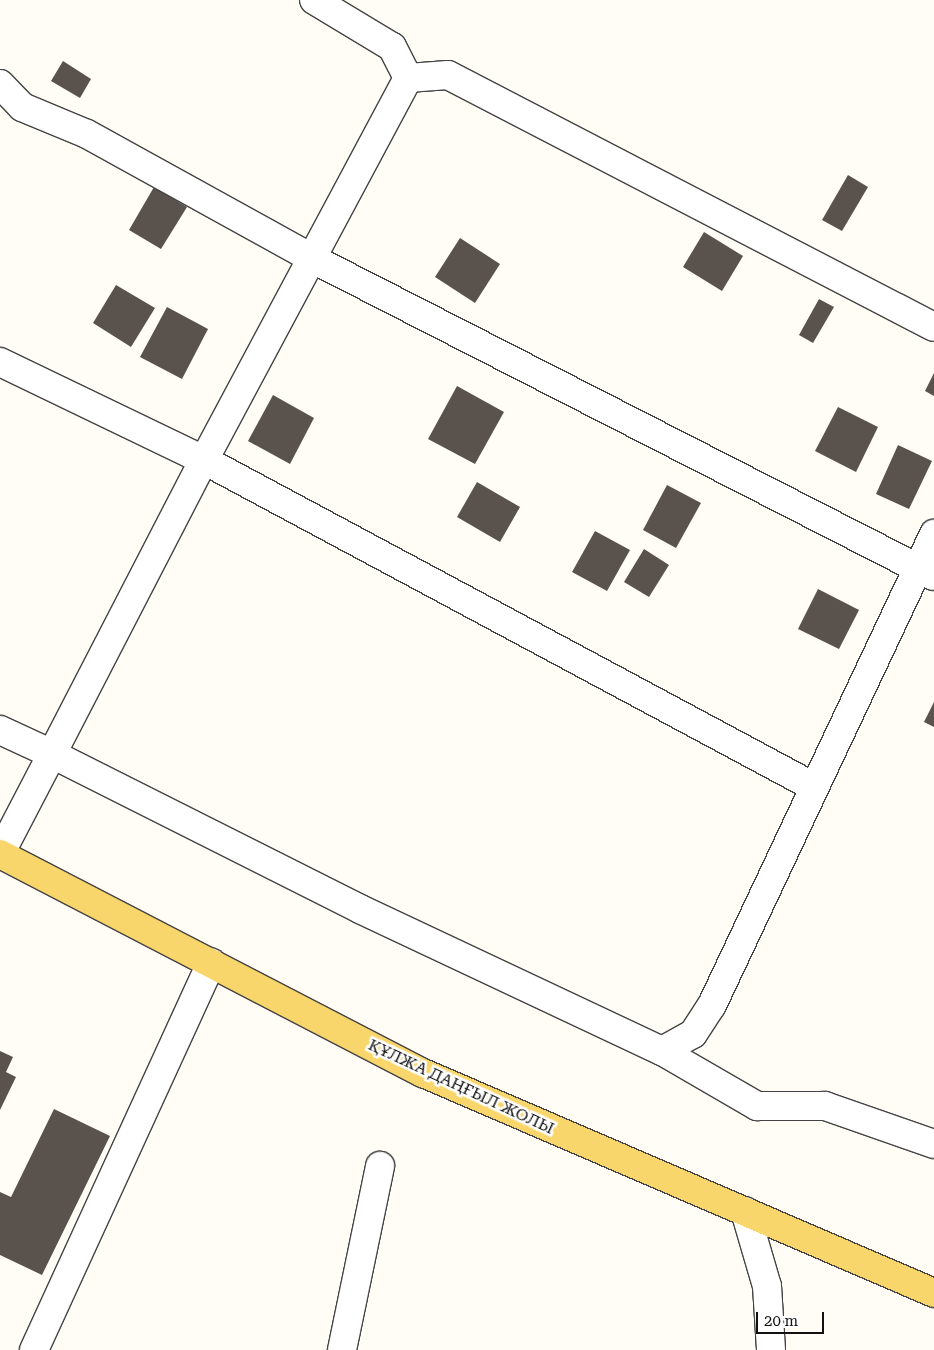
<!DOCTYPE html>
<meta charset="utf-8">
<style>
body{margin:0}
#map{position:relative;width:934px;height:1350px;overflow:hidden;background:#fffdf5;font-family:"Roboto Serif",serif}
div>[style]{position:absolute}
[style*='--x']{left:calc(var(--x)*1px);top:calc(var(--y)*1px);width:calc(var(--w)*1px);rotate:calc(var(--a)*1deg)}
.building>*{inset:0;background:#5a524d}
.roads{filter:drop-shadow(1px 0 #444) drop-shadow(-1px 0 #444) drop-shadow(0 1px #444) drop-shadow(0 -1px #444)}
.minor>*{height:28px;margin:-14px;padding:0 14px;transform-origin:14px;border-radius:14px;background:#fff}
.major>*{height:28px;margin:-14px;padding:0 14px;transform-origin:14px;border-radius:14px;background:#f9d66b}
span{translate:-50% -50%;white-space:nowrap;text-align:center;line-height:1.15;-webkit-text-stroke:5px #fff;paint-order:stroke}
.street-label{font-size:16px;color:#111}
.scale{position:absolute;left:756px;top:1312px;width:68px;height:22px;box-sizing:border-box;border:2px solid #111;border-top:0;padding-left:6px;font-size:15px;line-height:18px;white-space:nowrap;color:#111;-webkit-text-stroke:4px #fff;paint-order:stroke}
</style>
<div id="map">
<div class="building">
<i style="clip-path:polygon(63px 61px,91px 79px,80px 98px,51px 81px)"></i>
<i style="clip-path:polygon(848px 175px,868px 187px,842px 231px,822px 220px)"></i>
<i style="clip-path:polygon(154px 187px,187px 207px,161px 249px,129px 230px)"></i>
<i style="clip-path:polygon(704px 232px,743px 256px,722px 291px,683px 267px)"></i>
<i style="clip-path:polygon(460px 238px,500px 264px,475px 303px,435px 277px)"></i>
<i style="clip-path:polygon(116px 285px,155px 308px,131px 347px,93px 323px)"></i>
<i style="clip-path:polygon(819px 299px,834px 307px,813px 343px,799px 335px)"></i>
<i style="clip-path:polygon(167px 307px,208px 329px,182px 379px,140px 357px)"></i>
<i style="clip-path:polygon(934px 373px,934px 396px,925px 391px)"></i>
<i style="clip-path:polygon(457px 386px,504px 412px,475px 464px,428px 439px)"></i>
<i style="clip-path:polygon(273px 395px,314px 418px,290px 464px,248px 441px)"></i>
<i style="clip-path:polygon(838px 407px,878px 427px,856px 472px,815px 451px)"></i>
<i style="clip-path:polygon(898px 445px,932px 461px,909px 509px,876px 494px)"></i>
<i style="clip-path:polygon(477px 482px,520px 507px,500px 542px,457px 517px)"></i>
<i style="clip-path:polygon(667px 485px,701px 503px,676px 548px,643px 530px)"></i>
<i style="clip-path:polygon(595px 531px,630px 550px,607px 591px,572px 572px)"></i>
<i style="clip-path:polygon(644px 549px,669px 565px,649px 597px,624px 582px)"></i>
<i style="clip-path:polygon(818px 589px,859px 610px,839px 649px,798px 629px)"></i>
<i style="clip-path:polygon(934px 702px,934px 727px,924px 722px)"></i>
<i style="clip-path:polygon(0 1051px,13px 1057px,6px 1072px,16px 1077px,0 1110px)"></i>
<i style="clip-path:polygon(54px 1109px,110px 1136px,42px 1275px,0 1255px,0 1192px,11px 1197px)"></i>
</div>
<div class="roads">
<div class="minor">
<i style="--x:408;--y:78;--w:40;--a:-4.3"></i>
<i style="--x:448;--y:75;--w:547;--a:27.41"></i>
<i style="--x:0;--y:84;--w:32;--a:46"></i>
<i style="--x:22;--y:107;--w:70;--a:22.6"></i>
<i style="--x:87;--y:134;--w:258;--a:28.9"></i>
<i style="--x:313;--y:259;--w:696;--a:27.08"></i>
<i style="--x:0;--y:362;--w:226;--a:25.7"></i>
<i style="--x:204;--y:460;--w:692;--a:28.19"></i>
<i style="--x:0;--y:730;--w:57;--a:24.8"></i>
<i style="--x:52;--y:754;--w:331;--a:-62.7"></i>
<i style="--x:204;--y:460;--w:433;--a:-61.9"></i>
<i style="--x:408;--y:78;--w:35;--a:-117"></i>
<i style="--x:392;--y:47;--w:91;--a:-148.9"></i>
<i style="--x:0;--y:854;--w:113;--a:-62.5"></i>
<i style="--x:52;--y:754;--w:345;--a:26.7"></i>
<i style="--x:360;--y:909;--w:334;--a:25.2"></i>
<i style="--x:662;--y:1051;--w:35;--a:-29"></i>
<i style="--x:693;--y:1034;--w:35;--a:-57"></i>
<i style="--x:712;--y:1005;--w:521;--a:-64.76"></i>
<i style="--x:662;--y:1051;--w:110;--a:30.1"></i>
<i style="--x:757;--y:1106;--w:68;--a:0"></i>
<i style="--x:825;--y:1106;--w:115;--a:19.2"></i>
<i style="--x:745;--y:1211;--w:78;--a:73.7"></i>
<i style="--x:767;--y:1286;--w:64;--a:86.4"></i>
<i style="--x:34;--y:1350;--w:426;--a:-65.4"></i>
<i style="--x:342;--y:1350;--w:188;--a:-78.3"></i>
</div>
<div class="major">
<i style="--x:0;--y:854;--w:476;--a:27.4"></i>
<i style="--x:423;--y:1073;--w:556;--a:23.29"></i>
</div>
</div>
<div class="street-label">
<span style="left:461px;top:1087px;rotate:25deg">ҚҰЛЖА ДАҢҒЫЛ ЖОЛЫ</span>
</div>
<div class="scale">20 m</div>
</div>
